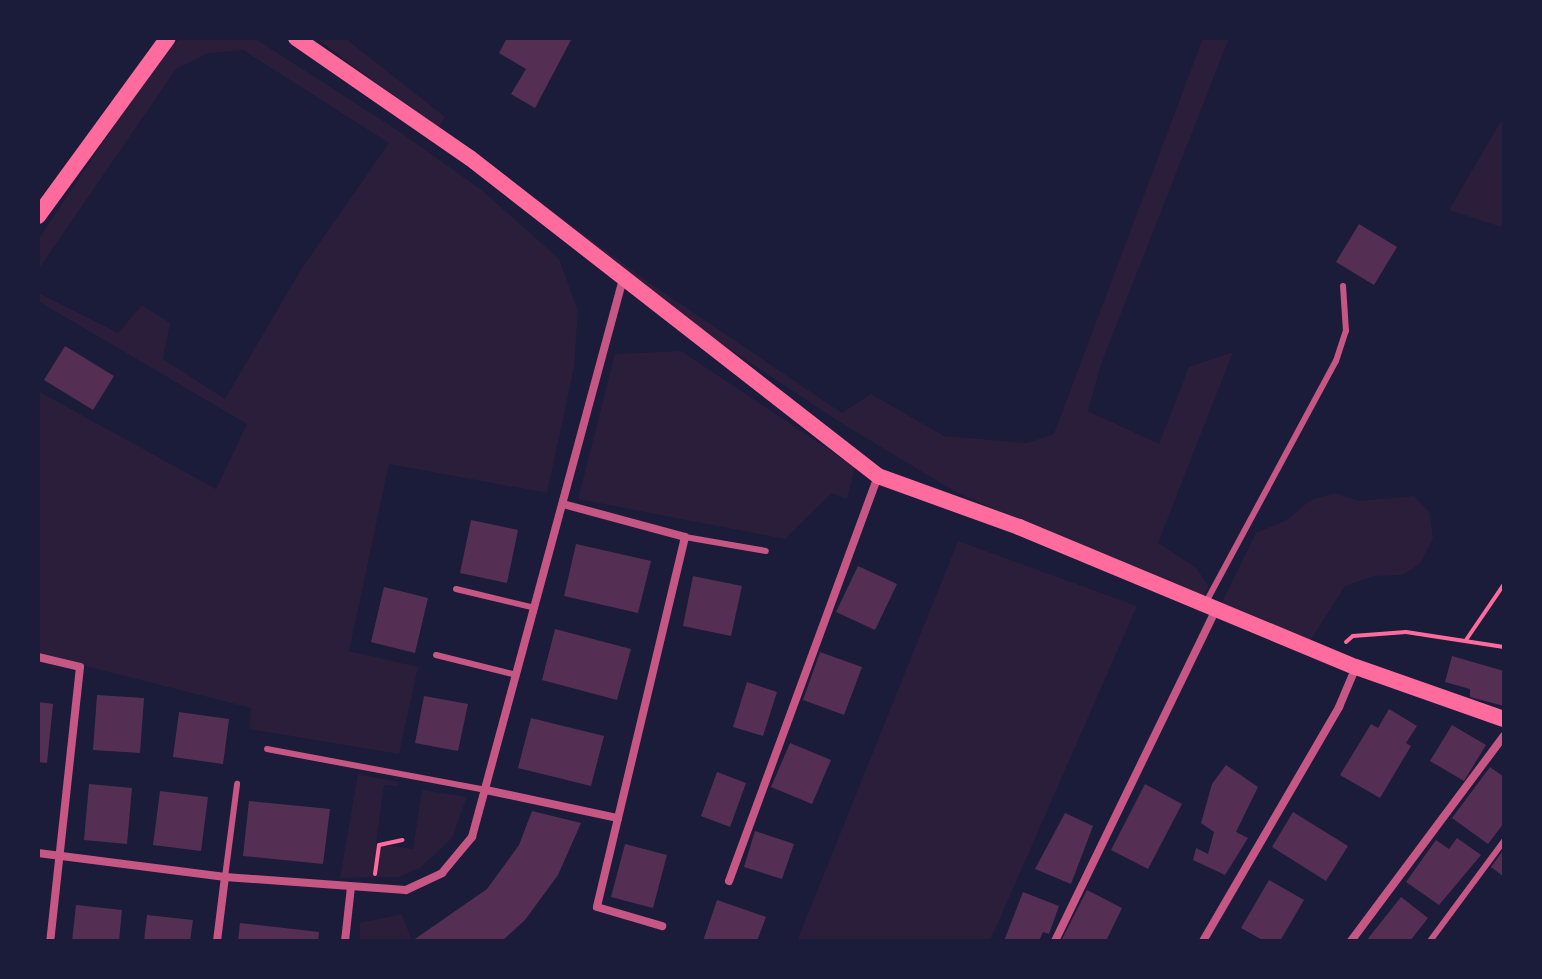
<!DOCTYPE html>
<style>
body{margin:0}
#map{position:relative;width:1542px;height:979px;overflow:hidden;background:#1b1b3a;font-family:Quicksand,sans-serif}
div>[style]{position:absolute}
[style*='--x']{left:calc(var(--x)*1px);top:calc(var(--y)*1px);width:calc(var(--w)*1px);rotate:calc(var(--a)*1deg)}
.green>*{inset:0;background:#2a1e3b}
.building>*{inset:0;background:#542f53}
.path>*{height:4px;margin:-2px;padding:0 2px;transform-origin:2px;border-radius:2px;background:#ff6b9d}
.service>*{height:6px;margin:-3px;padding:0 3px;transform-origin:3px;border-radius:3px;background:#c65784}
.minor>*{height:8px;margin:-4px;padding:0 4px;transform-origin:4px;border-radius:4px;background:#c65784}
.secondary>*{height:16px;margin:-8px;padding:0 8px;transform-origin:8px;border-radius:8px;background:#ff6b9d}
span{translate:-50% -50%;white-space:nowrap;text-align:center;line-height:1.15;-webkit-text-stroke:6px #1b1b3a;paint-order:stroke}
.frame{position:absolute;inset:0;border:40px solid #1b1b3a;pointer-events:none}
</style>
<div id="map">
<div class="green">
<i style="clip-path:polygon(183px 38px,254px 38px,397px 130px,483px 191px,559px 259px,578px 311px,574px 368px,547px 493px,389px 464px,349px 651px,418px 667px,399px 754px,249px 729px,251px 708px,38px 654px,38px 391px,216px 489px,247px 424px,38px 301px,38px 293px,118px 333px,142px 305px,170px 323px,163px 359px,225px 399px,302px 268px,389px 143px,243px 50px,209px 53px,176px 69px,38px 270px,38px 240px,116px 123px,173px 44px)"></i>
<i style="clip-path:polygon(316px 38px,345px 38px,445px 117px,438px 129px)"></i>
<i style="clip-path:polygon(1203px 38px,1229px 38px,1100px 367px,1088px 411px,1159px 444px,1189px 367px,1233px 352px,1158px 543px,1196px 568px,1209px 586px,1201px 600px,954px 491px,838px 421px,704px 332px,457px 140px,651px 284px,842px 413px,871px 394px,944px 436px,1027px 443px,1054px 434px)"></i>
<i style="clip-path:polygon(1504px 116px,1504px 228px,1449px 210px)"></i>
<i style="clip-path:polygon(681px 351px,855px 467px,847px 499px,832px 493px,785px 539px,578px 499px,615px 354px)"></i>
<i style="clip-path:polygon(1334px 493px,1359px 501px,1414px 496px,1429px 511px,1433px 538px,1420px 564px,1402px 575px,1374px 576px,1345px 586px,1310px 641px,1221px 604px,1256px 533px,1287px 520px,1309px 501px)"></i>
<i style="clip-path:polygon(958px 541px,1137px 606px,990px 941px,797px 941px)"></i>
<i style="clip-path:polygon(358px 774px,398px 782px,398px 786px,384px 785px,376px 844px,413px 849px,422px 790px,467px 797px,452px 838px,420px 868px,399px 877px,340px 878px)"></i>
<i style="clip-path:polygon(402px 914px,412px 941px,360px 941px,360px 923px)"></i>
</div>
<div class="building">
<i style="clip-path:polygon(507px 38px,572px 38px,535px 108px,511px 94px,526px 69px,499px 53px)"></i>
<i style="clip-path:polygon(1359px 224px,1397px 247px,1374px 285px,1336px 262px)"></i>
<i style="clip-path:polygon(65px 346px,114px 376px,93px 410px,44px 380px)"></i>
<i style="clip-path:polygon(471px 520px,518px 530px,507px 583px,460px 573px)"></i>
<i style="clip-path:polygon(576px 544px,651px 561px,638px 613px,564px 596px)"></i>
<i style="clip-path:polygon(858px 566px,897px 584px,875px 630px,836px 612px)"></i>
<i style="clip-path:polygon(693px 576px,742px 586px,731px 636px,683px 626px)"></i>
<i style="clip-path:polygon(384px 587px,428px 598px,415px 653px,371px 642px)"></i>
<i style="clip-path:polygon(555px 629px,631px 649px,617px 700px,542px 680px)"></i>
<i style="clip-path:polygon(820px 652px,862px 667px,844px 715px,803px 700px)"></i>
<i style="clip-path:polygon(1452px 656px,1504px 671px,1504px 706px,1470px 697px,1470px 689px,1445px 682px)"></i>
<i style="clip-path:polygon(747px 682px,777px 692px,763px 736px,733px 727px)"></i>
<i style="clip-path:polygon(97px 695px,144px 698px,140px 753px,93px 750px)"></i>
<i style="clip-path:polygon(424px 696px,468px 704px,458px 751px,415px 743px)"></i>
<i style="clip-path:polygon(38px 702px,53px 704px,47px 763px,38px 762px)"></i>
<i style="clip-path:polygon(1389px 709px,1417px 726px,1406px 743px,1411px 746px,1380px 798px,1340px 775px,1371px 724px,1378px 728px)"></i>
<i style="clip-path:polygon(179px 712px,229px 719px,223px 764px,173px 757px)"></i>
<i style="clip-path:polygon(531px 718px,604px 736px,591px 786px,518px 768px)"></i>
<i style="clip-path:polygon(1452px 725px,1486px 745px,1464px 781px,1430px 761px)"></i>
<i style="clip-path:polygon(790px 743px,831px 760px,812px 804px,771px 787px)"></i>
<i style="clip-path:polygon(1226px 765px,1258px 787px,1236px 832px,1248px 838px,1225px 875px,1193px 860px,1196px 848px,1208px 854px,1214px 832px,1201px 823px,1212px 784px)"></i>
<i style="clip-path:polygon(1490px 767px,1504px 777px,1504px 823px,1488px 844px,1452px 818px)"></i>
<i style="clip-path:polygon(717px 772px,746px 783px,730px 827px,701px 816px)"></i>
<i style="clip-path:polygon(89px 784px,132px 788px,127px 844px,84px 840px)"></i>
<i style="clip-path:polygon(1145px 784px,1182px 804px,1148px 869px,1111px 850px)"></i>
<i style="clip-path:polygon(160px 791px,208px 797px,201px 851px,153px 845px)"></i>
<i style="clip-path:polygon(249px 801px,330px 809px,323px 864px,243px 856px)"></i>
<i style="clip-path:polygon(532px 811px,581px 823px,558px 875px,525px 920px,502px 941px,412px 941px,487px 889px,519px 845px)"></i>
<i style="clip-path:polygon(1293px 812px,1348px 846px,1326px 881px,1272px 847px)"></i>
<i style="clip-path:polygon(1065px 813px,1093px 826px,1071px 884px,1035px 869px)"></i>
<i style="clip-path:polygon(755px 831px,794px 844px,782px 879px,744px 867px)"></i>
<i style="clip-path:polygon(1457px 838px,1481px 855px,1439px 905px,1406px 882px,1436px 840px,1449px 849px)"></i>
<i style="clip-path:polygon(625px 844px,667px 855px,653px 908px,611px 897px)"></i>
<i style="clip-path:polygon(1504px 849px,1504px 877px,1491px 867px)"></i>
<i style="clip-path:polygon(1269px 880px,1304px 900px,1280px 941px,1264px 941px,1241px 928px)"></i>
<i style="clip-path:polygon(1087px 890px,1122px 908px,1106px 941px,1061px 941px)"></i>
<i style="clip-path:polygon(1023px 892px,1059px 906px,1049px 934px,1043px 932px,1039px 941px,1004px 941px)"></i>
<i style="clip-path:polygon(1401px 897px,1428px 918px,1410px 941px,1366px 941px)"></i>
<i style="clip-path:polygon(717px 900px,766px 917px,757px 941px,703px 941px)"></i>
<i style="clip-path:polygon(76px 905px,122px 910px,119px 941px,72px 941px)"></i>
<i style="clip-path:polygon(147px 915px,193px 920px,190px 941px,144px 941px)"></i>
<i style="clip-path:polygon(240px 923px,319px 932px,318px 941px,238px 941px)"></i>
</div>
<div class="path">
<i style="--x:1466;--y:640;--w:68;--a:-55.8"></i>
<i style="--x:1346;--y:642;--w:9;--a:-41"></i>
<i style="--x:1353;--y:636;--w:53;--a:-4.3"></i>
<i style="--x:1406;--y:632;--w:99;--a:8.7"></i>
<i style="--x:375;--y:874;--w:29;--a:-82"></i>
<i style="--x:379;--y:845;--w:24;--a:-12"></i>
</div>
<div class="service">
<i style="--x:685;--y:537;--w:82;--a:9.8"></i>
<i style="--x:456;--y:589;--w:81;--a:13.5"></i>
<i style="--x:1205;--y:604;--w:276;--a:-61.7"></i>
<i style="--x:1336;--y:361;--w:32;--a:-72"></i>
<i style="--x:1346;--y:331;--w:45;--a:-93.8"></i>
<i style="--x:436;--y:655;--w:83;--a:13.9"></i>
<i style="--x:267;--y:749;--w:223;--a:10.6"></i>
<i style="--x:225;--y:877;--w:94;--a:-82.6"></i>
<i style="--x:1430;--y:941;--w:124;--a:-53.5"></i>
</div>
<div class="minor">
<i style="--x:563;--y:504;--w:126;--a:15.1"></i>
<i style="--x:685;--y:537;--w:380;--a:103.4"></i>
<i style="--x:597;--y:907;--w:68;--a:16.3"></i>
<i style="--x:38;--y:657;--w:43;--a:13.4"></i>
<i style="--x:80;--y:667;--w:276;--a:96.2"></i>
<i style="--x:486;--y:790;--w:135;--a:12"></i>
<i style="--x:38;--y:853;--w:189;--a:7.3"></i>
<i style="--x:225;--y:877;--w:181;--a:4.1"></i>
<i style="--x:406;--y:890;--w:40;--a:-25"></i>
<i style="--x:442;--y:873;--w:47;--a:-50.2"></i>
<i style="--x:472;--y:837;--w:578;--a:-74.86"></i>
<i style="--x:729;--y:881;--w:431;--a:-69.8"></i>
<i style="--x:217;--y:941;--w:64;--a:-82.9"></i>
<i style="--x:345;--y:941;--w:54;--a:-83.7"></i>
<i style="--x:1055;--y:941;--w:367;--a:-64.1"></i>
<i style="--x:1203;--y:941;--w:271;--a:-59.8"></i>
<i style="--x:1339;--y:707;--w:43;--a:-67"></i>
<i style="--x:1351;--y:941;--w:256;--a:-53.3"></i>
</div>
<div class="secondary">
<i style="--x:296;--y:38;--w:211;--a:34.6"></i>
<i style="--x:470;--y:158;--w:517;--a:37.93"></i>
<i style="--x:878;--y:476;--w:150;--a:19.9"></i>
<i style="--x:1019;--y:527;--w:365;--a:22.6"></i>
<i style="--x:1356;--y:667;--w:157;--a:19.4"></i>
<i style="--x:38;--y:216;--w:220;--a:-53.9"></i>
</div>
<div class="frame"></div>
</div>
